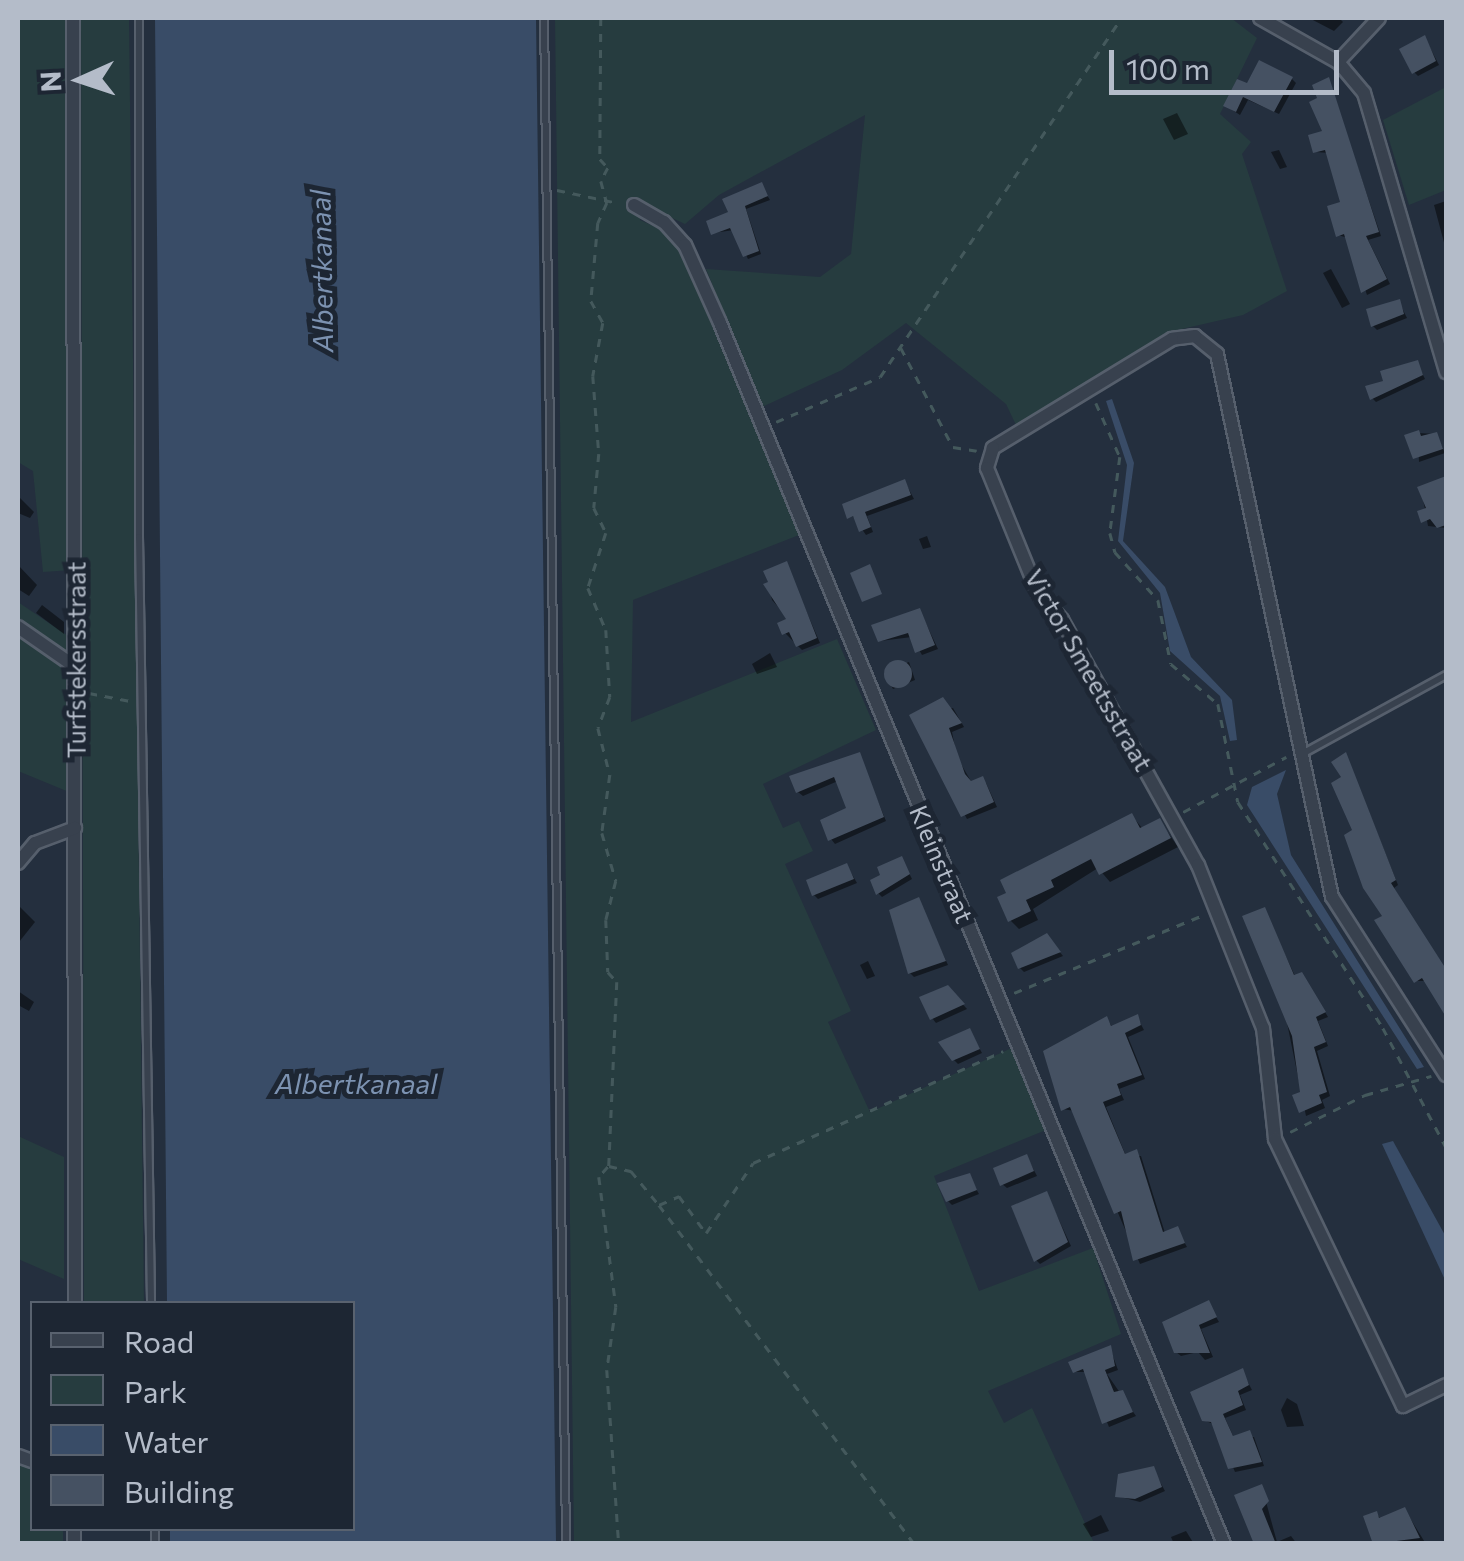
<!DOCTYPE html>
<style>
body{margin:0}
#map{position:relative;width:1464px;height:1561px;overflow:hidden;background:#242f3e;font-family:Commissioner,sans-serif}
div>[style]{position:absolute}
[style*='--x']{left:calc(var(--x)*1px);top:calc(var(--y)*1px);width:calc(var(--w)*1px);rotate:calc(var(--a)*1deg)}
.green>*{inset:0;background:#263c3f}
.water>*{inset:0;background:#394c67}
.shadow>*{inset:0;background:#0007}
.building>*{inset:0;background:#455162}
.round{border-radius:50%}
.path>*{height:2.5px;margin-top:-1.25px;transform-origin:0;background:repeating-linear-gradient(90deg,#44595c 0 8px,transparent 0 16px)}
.roads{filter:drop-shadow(2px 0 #565f6c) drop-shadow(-2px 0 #565f6c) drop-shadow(0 2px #565f6c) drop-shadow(0 -2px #565f6c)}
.lane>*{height:6px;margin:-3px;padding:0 3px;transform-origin:3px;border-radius:3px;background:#38414e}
.street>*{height:12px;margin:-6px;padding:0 6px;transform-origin:6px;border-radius:6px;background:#38414e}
span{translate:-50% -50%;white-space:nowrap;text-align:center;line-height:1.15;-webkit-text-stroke:10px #1d2633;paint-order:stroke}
.street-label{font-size:25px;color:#b4bcc9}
.water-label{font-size:28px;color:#7c92b1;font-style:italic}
.frame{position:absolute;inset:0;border:20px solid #b4bcc9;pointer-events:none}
.legend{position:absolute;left:30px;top:1301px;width:325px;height:230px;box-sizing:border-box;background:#1d2633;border:2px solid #59626f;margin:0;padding:12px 18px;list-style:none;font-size:30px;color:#b4bcc9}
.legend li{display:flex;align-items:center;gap:20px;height:50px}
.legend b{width:50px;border:2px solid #59626f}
.north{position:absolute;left:30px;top:30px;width:100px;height:100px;-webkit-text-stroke:8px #1d2633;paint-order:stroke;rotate:267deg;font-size:28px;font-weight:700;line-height:40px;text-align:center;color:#b4bcc9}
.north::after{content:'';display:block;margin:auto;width:35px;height:45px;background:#b4bcc9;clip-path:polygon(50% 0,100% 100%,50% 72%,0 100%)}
.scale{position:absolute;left:1109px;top:50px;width:230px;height:45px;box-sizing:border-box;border:5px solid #b4bcc9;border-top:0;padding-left:12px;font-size:30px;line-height:35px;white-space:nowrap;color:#b4bcc9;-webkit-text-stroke:8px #1d2633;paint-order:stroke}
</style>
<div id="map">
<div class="green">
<i style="clip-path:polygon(18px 18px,65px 18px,72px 570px,43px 572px,33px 471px,18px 462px)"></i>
<i style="clip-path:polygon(81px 18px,129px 18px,144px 1304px,84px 1303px)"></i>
<i style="clip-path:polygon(555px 18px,1231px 18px,1257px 38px,1220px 114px,1251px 142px,1242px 154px,1287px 291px,1243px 315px,1173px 331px,1016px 425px,1006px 404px,906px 323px,842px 370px,762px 407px,706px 269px,820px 277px,851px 254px,865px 115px,719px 195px,685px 224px,640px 203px,640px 220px,671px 234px,683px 252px,799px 535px,633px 600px,631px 722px,837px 639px,876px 730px,763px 784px,783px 828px,799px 821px,813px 851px,785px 864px,851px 1011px,828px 1022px,870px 1112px,1014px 1047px,1046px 1130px,934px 1176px,979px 1291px,1093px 1248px,1121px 1334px,988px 1391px,1004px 1423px,1032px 1408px,1094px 1543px,574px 1543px)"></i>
<i style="clip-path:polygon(1446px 87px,1446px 190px,1409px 205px,1383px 120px)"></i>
<i style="clip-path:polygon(18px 602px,71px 638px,69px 792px,18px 771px)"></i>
<i style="clip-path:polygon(18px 1136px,64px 1157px,64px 1279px,18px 1259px)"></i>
<i style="clip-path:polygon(18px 1460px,32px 1466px,32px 1528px,63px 1529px,63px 1543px,18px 1543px)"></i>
</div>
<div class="water">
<i style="clip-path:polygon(155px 18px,536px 18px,556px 1543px,170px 1543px,170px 1529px,352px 1528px,352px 1304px,167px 1303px)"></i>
<i style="clip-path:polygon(1112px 399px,1134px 463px,1123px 541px,1165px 587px,1191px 657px,1232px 700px,1237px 740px,1230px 741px,1220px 696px,1170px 651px,1160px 593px,1118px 541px,1127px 465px,1106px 401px)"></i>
<i style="clip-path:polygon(1286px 770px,1277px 794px,1291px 855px,1424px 1067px,1417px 1069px,1247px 805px,1252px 787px)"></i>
<i style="clip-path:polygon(1393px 1141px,1446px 1237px,1446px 1282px,1382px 1144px)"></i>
</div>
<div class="shadow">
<i style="clip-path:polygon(1309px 18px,1339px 18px,1343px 22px,1334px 31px)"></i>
<i style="clip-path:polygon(1425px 38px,1439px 65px,1418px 76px,1414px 72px)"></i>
<i style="clip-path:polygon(1292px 79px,1296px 83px,1279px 114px,1248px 100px,1240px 115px,1226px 106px,1248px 87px)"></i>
<i style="clip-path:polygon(1328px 80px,1381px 236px,1368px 240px,1390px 284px,1367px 295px,1348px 238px,1338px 235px,1343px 203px,1329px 153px,1316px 152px,1325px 132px,1321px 99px)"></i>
<i style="clip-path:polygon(1177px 113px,1188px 134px,1174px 140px,1163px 119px)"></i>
<i style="clip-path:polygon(1279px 150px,1287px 167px,1280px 169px,1271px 152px)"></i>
<i style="clip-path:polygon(761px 185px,770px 200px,746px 209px,761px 254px,748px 259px,734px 230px,713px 233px)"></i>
<i style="clip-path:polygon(1446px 201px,1446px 250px,1434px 205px)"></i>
<i style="clip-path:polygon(1331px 269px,1350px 304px,1342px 308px,1323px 273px)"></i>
<i style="clip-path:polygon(1399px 302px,1407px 318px,1377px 330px,1373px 326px)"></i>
<i style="clip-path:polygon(1417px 363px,1425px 379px,1376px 402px,1372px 398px)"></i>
<i style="clip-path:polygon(1418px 433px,1436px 434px,1445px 453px,1419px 462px)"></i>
<i style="clip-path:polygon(1446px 478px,1446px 528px,1428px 526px,1421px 488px)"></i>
<i style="clip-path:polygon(905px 482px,914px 499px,867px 516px,873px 532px,866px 535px,845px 505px)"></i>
<i style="clip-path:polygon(18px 496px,34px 512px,30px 518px,18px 513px)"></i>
<i style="clip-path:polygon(927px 536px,931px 547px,923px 549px,919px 539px)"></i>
<i style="clip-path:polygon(786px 564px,820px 643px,802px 650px,785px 633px,790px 620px,772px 600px,766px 572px)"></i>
<i style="clip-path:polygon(18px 565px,37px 585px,29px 596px,18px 589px)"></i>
<i style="clip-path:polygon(42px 605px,64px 622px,64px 634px,36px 613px)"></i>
<i style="clip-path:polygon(920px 611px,938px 649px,922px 655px,912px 637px,880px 641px)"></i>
<i style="clip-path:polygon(770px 653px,777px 667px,757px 674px,752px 664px)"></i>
<i style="clip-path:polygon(909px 662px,915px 680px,893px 689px,884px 672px)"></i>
<i style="clip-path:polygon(953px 708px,964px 727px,952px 732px,957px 757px,972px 783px,986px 783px,997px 807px,967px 819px,912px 716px)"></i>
<i style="clip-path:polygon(859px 755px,886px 821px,835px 844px,831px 839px,849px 809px,838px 781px,803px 796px,798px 792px)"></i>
<i style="clip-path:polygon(1346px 755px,1398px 885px,1394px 888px,1446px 973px,1446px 1030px,1444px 1008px,1427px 981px,1416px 981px,1385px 917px,1355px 831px)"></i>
<i style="clip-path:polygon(1132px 816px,1143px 829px,1160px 821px,1178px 847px,1110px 882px,1098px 868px,1033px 909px,1038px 920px,1019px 929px,1010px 920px,1000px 898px)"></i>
<i style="clip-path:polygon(902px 859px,912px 879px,882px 897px,878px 893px)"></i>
<i style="clip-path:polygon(847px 866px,857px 883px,818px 899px,814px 895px)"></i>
<i style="clip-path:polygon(918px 900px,948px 965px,914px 977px,910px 973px)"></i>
<i style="clip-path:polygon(20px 907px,35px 922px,19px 942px,18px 909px)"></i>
<i style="clip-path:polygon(1264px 910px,1296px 978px,1306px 980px,1328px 1017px,1318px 1021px,1328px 1046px,1317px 1051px,1330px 1096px,1322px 1100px,1325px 1108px,1306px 1116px)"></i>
<i style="clip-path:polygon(1050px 940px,1063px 956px,1024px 972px,1020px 968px)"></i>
<i style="clip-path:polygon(868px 961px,875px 976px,867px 979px,860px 965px)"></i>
<i style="clip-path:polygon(948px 988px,967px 1009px,936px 1023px,932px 1018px)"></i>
<i style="clip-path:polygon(18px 991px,34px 1002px,29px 1011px,18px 1005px)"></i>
<i style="clip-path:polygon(1137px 1017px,1144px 1030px,1128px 1037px,1145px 1079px,1119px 1089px,1124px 1100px,1106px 1107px,1126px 1156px,1141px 1156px,1165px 1233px,1177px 1229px,1187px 1247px,1140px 1264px,1074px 1111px,1063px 1109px,1107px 1019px,1113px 1028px)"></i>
<i style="clip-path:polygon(970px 1031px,982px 1053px,958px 1064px,954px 1060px)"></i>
<i style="clip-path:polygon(1027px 1157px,1037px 1176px,1007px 1188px,1002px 1184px)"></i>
<i style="clip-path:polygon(969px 1176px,979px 1194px,952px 1205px,948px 1201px)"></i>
<i style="clip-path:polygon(1047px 1194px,1071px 1246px,1040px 1264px,1036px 1260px)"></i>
<i style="clip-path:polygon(1208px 1303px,1219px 1322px,1201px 1329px,1213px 1357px,1205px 1360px,1198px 1352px,1181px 1356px,1176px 1352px)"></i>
<i style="clip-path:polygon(1110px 1348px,1118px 1370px,1107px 1374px,1136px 1416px,1109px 1427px,1087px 1372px,1075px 1372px)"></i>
<i style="clip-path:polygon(1242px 1371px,1252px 1390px,1240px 1395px,1246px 1410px,1225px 1418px,1234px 1438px,1254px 1437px,1264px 1466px,1235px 1472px,1215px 1425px,1204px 1420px)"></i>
<i style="clip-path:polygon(1287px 1398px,1297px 1404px,1304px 1426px,1287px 1427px,1281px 1410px)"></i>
<i style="clip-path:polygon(1153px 1469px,1165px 1491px,1140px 1502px,1117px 1496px)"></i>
<i style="clip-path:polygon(1262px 1487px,1277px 1542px,1291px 1536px,1297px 1544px,1257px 1544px)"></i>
<i style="clip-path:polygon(1405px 1510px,1426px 1544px,1376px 1544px,1376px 1514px,1382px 1520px)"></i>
<i style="clip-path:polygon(1101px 1515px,1109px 1531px,1091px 1537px,1083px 1524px)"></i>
<i style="clip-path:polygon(1186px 1531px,1194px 1544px,1174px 1544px,1171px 1537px)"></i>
</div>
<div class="building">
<i style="clip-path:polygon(1425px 35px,1436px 61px,1412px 74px,1399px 49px)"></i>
<i style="clip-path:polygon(1259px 60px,1293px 77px,1274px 112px,1243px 97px,1236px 112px,1223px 106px,1237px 79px,1247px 83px)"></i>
<i style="clip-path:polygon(1329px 77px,1379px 232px,1366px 236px,1387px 279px,1361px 293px,1344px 234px,1336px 237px,1327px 206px,1340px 202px,1325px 150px,1313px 153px,1308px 135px,1322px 131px,1309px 102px,1317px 98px,1312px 85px)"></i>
<i style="clip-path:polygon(762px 182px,768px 196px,745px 206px,759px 251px,743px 257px,730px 228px,711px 235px,706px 221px,728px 212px,722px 199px)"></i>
<i style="clip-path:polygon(1400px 299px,1404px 314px,1371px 327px,1366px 309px)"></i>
<i style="clip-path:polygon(1418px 360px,1423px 375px,1370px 400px,1365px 386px,1383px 381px,1380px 371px)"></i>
<i style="clip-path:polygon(1419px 430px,1421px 436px,1437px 432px,1443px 449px,1413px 459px,1404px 435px)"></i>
<i style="clip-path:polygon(1446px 476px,1446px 525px,1437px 528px,1430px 519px,1421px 523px,1417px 511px,1426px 508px,1417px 487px)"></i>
<i style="clip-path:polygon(905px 479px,911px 495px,865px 512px,871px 527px,859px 532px,853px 516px,847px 519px,842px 504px)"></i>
<i style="clip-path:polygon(787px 561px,817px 638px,796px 647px,789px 632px,782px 635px,777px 623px,786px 619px,763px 584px,768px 582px,763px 571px)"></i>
<i style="clip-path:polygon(870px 564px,882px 594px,862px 602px,850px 573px)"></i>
<i style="clip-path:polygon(920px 608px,935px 645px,915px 653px,908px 633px,878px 642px,871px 625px)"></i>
<i class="round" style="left:884px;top:660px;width:28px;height:28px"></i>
<i style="clip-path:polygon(943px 697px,962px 723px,949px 728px,965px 774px,971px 781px,983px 776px,994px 802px,961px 817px,909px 715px)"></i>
<i style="clip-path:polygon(860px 752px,884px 817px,828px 841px,820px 820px,846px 808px,834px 777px,796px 793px,789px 776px)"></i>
<i style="clip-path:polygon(1346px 752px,1396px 880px,1391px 883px,1446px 969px,1446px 1017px,1422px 978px,1414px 983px,1374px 920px,1382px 916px,1363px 888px,1344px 835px,1352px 830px,1331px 783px,1341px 777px,1331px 762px)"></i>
<i style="clip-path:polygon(1132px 813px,1140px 828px,1160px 818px,1171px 838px,1099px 875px,1091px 859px,1051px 880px,1054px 887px,1026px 900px,1031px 911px,1008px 922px,997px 897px,1006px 893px,1000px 880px)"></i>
<i style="clip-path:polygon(902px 856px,910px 874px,876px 895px,870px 880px,880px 875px,877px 867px)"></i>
<i style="clip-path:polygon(847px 863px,854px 879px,812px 896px,806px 880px)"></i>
<i style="clip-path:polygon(919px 897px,946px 961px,908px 974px,889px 910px)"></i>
<i style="clip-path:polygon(1265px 907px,1294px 975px,1302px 972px,1326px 1012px,1316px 1017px,1326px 1042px,1314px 1047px,1327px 1092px,1319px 1095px,1322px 1103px,1299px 1113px,1292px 1095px,1300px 1092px,1292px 1036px,1242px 916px)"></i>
<i style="clip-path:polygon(1047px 933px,1061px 952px,1018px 969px,1011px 953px)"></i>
<i style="clip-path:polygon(948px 985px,965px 1004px,930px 1020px,919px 997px)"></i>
<i style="clip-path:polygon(1138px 1014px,1141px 1025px,1125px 1033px,1142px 1075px,1117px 1084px,1121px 1095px,1103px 1102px,1125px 1154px,1137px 1149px,1163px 1232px,1178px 1226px,1185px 1243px,1133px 1261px,1121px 1211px,1114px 1214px,1070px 1107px,1061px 1111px,1043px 1051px,1107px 1016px,1111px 1026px)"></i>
<i style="clip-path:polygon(970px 1028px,980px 1049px,952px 1061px,938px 1042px)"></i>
<i style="clip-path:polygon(1027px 1154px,1034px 1171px,1000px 1186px,993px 1168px)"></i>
<i style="clip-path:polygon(970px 1173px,977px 1190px,946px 1202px,937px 1183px)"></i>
<i style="clip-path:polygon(1047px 1191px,1068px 1242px,1034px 1262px,1011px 1206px)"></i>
<i style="clip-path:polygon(1209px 1300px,1217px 1317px,1199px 1325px,1210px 1353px,1174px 1353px,1162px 1322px)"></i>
<i style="clip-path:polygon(1111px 1345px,1115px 1366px,1105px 1370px,1114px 1392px,1123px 1390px,1133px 1412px,1102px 1424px,1083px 1369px,1073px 1373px,1068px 1362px)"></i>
<i style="clip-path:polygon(1243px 1368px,1249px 1385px,1238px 1391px,1243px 1405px,1223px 1414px,1233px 1436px,1250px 1430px,1262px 1462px,1228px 1469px,1211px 1422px,1202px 1421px,1190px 1392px)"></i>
<i style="clip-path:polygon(1154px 1466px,1162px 1487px,1135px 1499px,1115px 1497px,1118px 1474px)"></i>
<i style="clip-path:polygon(1262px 1484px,1269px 1501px,1262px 1509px,1276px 1544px,1254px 1544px,1234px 1495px)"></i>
<i style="clip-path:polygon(1405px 1507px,1420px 1538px,1373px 1544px,1363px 1516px,1377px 1511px,1379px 1518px)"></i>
</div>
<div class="path">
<i style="--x:601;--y:18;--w:141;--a:90.4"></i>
<i style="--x:600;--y:159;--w:12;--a:48"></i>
<i style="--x:608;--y:168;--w:15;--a:118"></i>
<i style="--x:601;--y:181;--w:23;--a:75"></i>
<i style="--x:607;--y:203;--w:22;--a:114"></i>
<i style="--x:598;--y:223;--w:78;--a:95.1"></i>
<i style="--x:591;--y:301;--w:25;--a:61"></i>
<i style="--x:603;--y:323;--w:54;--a:100.7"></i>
<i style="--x:593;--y:376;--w:78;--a:85.6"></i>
<i style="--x:599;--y:454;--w:54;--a:95.3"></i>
<i style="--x:594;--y:508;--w:28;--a:64"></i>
<i style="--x:606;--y:533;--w:58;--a:108.1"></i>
<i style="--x:588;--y:588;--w:46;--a:66.8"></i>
<i style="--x:606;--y:630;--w:67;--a:86.6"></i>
<i style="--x:610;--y:697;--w:33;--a:111"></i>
<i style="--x:598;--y:728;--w:49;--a:75.7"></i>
<i style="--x:610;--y:775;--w:59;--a:97.9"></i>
<i style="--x:602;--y:833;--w:50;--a:73.7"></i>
<i style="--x:616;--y:881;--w:40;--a:104.4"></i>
<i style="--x:606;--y:920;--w:52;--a:87.8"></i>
<i style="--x:608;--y:972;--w:13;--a:48"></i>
<i style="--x:617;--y:982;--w:184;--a:92.5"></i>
<i style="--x:609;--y:1166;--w:23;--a:13"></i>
<i style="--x:631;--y:1171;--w:44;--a:50.5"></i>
<i style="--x:659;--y:1205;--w:424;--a:53"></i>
<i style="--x:557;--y:190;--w:62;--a:12"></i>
<i style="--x:901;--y:348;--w:112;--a:62.3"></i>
<i style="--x:953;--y:447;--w:24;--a:9"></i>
<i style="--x:1096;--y:403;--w:59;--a:66"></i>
<i style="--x:1120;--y:457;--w:77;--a:97.5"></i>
<i style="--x:1110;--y:533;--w:20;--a:75"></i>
<i style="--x:1115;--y:552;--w:64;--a:48.1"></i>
<i style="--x:1158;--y:600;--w:65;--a:78.5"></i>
<i style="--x:1171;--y:664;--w:62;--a:40.4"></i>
<i style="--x:1218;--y:704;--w:100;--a:78.5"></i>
<i style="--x:1238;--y:802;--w:269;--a:57.3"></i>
<i style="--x:1383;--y:1028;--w:135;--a:62.1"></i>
<i style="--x:776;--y:422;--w:113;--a:-23.4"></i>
<i style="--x:880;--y:377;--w:432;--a:-56.1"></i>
<i style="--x:89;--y:693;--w:42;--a:11"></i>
<i style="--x:1183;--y:812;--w:117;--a:-28.1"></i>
<i style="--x:1014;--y:993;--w:202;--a:-22.4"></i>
<i style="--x:1290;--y:1132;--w:84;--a:-26.3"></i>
<i style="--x:1365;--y:1095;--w:69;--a:-16.1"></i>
<i style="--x:608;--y:1167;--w:13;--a:132"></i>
<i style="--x:599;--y:1177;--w:131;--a:82.5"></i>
<i style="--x:616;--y:1307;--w:64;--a:98.1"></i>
<i style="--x:607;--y:1370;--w:174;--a:86.1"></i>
<i style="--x:659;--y:1205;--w:22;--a:-24"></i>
<i style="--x:679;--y:1196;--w:46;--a:53.9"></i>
<i style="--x:706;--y:1233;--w:84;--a:-56.1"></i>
<i style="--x:753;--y:1163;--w:274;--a:-24.1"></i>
</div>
<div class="roads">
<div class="lane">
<i style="--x:139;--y:18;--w:519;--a:90"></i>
<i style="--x:139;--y:537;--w:767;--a:89.1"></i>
<i style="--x:544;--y:18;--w:1526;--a:89.17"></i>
<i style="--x:1304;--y:753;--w:162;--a:-28.8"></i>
<i style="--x:155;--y:1528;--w:16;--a:90"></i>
</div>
<div class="street">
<i style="--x:73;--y:18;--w:1286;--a:89.91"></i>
<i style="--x:1260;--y:18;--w:90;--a:29.4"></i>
<i style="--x:1338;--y:62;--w:40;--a:50"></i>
<i style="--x:1364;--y:93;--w:291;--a:73.6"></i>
<i style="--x:1338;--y:62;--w:60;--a:-47"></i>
<i style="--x:634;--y:205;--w:34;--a:30"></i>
<i style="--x:664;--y:222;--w:31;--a:48"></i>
<i style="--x:685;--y:245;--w:85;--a:65.8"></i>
<i style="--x:720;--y:323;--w:1321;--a:67.57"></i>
<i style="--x:18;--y:627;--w:72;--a:34.8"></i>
<i style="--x:18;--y:863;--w:26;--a:-50"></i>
<i style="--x:35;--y:843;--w:43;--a:-20.6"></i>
<i style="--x:1446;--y:1075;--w:211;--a:-122.6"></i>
<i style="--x:1332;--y:897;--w:555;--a:-101.96"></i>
<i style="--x:1217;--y:354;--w:28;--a:-141"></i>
<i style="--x:1195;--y:336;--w:23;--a:173"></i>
<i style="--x:1172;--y:339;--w:210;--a:148.7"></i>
<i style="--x:993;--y:448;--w:21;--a:107"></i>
<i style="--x:987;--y:468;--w:135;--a:67.8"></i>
<i style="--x:1038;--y:593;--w:36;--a:48"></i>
<i style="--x:1062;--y:620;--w:280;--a:61"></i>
<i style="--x:1198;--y:865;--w:175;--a:68.3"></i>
<i style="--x:1263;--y:1028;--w:112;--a:83.8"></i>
<i style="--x:1275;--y:1139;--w:296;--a:64.4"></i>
<i style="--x:1403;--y:1406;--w:48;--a:-26"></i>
<i style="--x:18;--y:1456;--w:15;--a:20"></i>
<i style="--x:74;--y:1544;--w:16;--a:-90"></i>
</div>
</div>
<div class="street-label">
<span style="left:76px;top:660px;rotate:-90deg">Turfstekersstraat</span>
<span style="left:1089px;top:670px;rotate:60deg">Victor Smeetsstraat</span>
<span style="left:942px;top:864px;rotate:67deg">Kleinstraat</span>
</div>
<div class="water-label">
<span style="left:321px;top:271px;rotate:-91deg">Albertkanaal</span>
<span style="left:356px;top:1083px">Albertkanaal</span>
</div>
<div class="frame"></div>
<ul class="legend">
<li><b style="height:12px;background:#38414e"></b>Road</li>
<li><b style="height:28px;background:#263c3f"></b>Park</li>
<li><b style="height:28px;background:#394c67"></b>Water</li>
<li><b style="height:28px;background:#455162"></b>Building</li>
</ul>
<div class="north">N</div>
<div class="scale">100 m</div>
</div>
